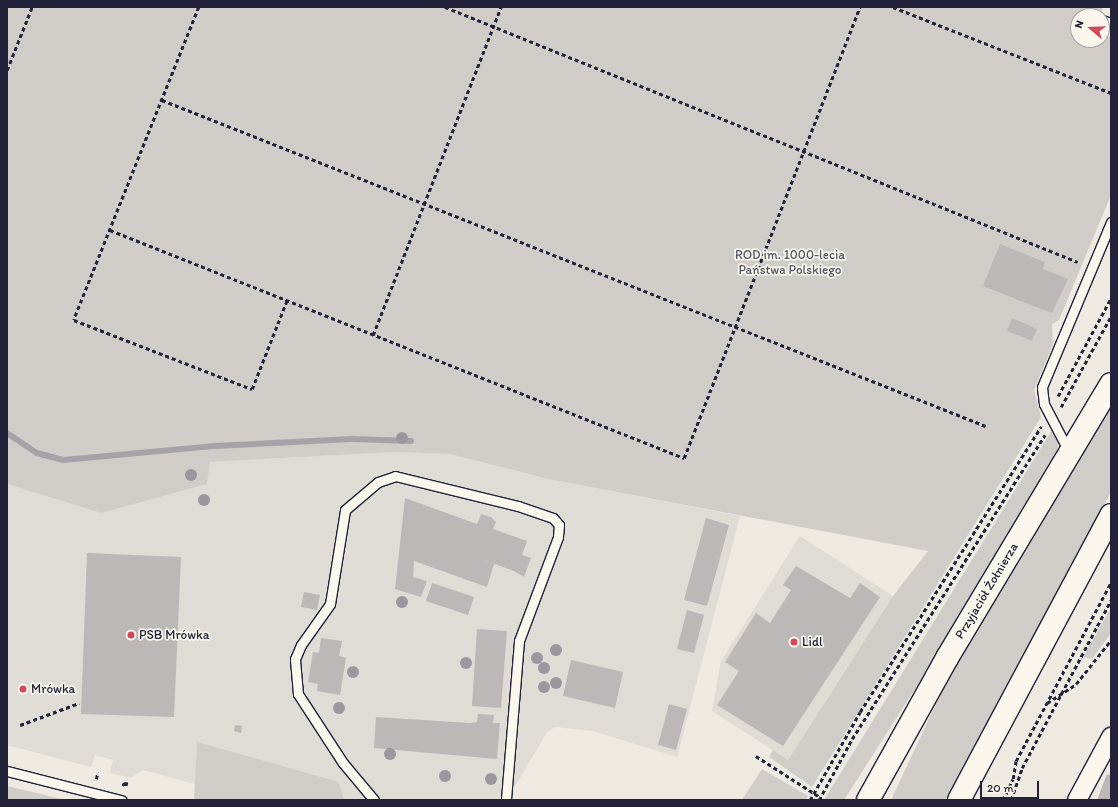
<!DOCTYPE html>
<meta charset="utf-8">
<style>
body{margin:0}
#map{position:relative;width:1118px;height:807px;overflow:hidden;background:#eeeae2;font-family:Itim,sans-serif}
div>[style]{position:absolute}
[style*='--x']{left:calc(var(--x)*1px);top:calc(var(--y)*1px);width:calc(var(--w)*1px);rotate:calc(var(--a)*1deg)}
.built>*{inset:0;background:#dfdbd5}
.green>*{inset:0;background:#d0cdc9}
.stream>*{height:6px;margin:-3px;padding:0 3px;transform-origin:3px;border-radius:3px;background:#a6a3a7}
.building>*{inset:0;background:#bcb8b8}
.path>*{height:2.5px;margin-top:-1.25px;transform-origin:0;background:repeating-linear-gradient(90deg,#22223b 0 4px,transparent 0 7px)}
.roads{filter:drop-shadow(1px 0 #22223b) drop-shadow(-1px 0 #22223b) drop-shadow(0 1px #22223b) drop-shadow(0 -1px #22223b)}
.service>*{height:9px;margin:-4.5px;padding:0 4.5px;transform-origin:4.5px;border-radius:4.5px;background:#fbf7ec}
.minor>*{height:18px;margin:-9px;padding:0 9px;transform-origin:9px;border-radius:9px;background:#fbf7ec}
.tertiary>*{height:22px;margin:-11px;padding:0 11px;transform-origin:11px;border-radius:11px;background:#fbf7ec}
.trees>*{width:12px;height:12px;margin:-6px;border-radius:50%;background:#9a989e}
.dots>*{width:11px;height:11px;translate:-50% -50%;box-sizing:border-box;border:2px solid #fbf7ec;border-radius:50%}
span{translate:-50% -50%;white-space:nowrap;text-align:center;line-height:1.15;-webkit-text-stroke:3.5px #fbf7ec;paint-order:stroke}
.park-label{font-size:13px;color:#565566}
.street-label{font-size:13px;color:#22223b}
.poi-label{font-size:13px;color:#22223b}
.left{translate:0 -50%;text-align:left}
.frame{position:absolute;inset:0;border:8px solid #22223b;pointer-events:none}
.north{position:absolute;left:1070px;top:8px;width:40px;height:40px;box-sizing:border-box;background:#fbf7ec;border:1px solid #a4a2a5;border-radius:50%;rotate:289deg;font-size:11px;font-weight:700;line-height:16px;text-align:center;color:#22223b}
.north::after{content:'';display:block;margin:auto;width:14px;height:18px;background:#d1495b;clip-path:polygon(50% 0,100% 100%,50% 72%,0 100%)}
.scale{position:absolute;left:980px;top:781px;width:59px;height:18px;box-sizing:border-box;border:2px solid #22223b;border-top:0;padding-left:5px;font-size:12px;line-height:14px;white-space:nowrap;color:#22223b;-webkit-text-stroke:3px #fbf7ec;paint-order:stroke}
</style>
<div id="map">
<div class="built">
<i style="clip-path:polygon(395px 452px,450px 454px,548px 479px,740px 516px,677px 757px,593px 731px,555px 727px,547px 732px,514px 788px,513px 800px,344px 800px,339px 782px,197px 743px,195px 784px,143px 770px,131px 778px,110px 773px,113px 760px,95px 755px,91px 767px,7px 745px,7px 484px,101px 513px,209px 462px)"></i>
<i style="clip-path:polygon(800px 536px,893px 596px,788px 760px,712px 711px,721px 661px)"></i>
</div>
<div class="green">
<i style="clip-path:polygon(7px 7px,1103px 7px,1099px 16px,1078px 16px,1078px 40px,1102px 40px,1102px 33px,1111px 37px,1111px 195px,1059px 320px,1052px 324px,1053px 344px,1034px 390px,1041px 417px,812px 787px,769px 757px,773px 750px,788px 760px,893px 596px,928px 551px,548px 479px,450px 454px,395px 452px,210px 462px,207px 484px,101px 513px,7px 484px)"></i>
<i style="clip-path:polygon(1111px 403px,1111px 492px,948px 800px,891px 800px,957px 659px)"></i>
<i style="clip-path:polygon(1052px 430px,1058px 443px,1057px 455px,922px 678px,844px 800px,824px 800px)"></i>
<i style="clip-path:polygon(1111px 608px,1111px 633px,1092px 659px,1083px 657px)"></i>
<i style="clip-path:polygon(197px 742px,339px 782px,344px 800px,194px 800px)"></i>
<i style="clip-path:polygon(762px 769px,808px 796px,805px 800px,742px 800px)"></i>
<i style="clip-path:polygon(7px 786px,66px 800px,7px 800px)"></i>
</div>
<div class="stream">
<i style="--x:7;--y:433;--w:36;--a:34"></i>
<i style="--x:37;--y:453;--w:27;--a:15"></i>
<i style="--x:63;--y:460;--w:153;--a:-5.3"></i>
<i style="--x:215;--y:446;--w:137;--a:-2.9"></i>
<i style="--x:352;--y:439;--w:59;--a:1.9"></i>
</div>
<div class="building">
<i style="clip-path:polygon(1000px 244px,1045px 262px,1043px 269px,1068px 279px,1052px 313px,983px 286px)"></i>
<i style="clip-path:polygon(1012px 318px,1037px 329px,1032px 341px,1007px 331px)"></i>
<i style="clip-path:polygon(405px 498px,477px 524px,481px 514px,491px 517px,496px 522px,493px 529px,527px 541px,522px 555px,531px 558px,524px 577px,514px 571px,478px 558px,494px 564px,487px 587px,414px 561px,413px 577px,427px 581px,421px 597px,395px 589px)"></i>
<i style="clip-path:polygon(706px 518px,729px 525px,707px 606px,684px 600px)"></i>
<i style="clip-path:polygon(87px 553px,181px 557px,174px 717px,81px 714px)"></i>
<i style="clip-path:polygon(796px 566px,850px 598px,860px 583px,880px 597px,783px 746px,717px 705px,739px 671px,725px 662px,756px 613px,770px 623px,791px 590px,783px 585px)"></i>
<i style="clip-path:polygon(432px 583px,474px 597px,468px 615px,426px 601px)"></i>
<i style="clip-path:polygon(304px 592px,320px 595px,317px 610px,301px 607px)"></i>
<i style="clip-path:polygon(687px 610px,704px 615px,694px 653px,677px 649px)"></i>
<i style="clip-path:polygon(477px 629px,507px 631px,501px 708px,472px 706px)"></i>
<i style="clip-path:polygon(321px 638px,342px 641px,339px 656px,346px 658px,340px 695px,317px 691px,318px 684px,308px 682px,313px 652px,319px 653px)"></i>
<i style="clip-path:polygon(571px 660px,623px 672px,615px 708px,563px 696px)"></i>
<i style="clip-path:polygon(669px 704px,687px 709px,676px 750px,658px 745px)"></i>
<i style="clip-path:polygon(478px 714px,494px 715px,493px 723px,500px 723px,497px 759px,374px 748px,376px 717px,470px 723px,477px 722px)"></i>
<i style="clip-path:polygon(235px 725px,242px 726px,241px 733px,234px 731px)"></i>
<i style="clip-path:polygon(1107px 774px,1111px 776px,1111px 800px,1097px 800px)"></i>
</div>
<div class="path">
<i style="--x:199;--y:7;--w:337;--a:111.8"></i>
<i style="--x:74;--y:320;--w:191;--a:21.2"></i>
<i style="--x:252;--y:389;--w:96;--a:-68.5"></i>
<i style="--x:445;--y:7;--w:682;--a:21.94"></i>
<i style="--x:893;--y:7;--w:234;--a:21.5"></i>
<i style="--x:7;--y:70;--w:68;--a:-68.4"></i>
<i style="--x:162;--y:100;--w:886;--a:21.59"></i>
<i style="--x:110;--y:230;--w:618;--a:21.66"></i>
<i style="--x:684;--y:458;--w:484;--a:-68.7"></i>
<i style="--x:373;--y:335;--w:352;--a:-68.7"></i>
<i style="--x:1058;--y:396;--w:111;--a:-61.6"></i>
<i style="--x:1061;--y:407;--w:104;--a:-61.2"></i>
<i style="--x:1047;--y:703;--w:35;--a:-33"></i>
<i style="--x:1076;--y:684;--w:56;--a:-51.5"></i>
<i style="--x:20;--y:725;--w:63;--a:-20.4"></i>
<i style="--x:756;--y:756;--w:76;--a:32.6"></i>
<i style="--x:96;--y:779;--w:7;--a:-74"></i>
<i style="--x:122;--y:785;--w:6;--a:-31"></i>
<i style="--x:127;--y:782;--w:5;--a:101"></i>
<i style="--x:810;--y:800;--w:101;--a:-60.4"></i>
<i style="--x:860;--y:712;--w:338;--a:-57.6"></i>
<i style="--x:819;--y:800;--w:69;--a:-61.6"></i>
<i style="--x:852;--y:739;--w:360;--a:-57.6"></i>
<i style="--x:1003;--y:800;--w:23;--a:-65"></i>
<i style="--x:1013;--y:779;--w:18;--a:-81"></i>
<i style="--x:1016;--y:761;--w:203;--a:-62"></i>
<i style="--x:1011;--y:800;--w:34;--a:-71"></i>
<i style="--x:1022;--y:768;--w:190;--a:-62.1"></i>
</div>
<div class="roads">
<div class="service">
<i style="--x:1102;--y:20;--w:9;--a:18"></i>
<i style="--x:1068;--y:450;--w:52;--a:-117.6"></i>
<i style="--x:1044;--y:404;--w:17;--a:-97"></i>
<i style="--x:1042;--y:387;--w:179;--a:-67.3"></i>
<i style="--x:7;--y:771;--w:118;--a:14.3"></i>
<i style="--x:374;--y:800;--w:48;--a:-130"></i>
<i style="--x:343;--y:763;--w:82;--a:-123.1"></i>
<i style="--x:298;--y:694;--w:35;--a:-95"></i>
<i style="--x:295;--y:659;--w:15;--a:-67"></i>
<i style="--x:301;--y:645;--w:50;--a:-54.7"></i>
<i style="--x:330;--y:604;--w:95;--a:-80.9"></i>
<i style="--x:345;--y:510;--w:43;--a:-40.3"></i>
<i style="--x:378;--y:482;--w:18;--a:-19"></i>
<i style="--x:395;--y:476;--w:127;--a:13.7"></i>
<i style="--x:518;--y:506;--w:37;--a:19"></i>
<i style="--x:553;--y:518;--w:9;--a:49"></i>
<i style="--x:559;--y:525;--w:12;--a:95"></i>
<i style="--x:558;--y:537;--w:111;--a:110.6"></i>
<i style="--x:519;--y:641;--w:160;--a:94.7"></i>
</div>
<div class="minor">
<i style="--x:1077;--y:800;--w:72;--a:-61.6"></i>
</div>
<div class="tertiary">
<i style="--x:868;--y:800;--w:162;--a:-60.9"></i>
<i style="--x:947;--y:658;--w:319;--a:-59.1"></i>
<i style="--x:959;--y:800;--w:323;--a:-61.9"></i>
</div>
</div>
<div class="trees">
<i style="left:402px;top:438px"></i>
<i style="left:191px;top:475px"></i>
<i style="left:204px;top:500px"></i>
<i style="left:402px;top:602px"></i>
<i style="left:556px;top:650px"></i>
<i style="left:537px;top:658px"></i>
<i style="left:466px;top:663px"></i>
<i style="left:544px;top:668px"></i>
<i style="left:353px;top:672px"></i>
<i style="left:556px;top:683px"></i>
<i style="left:544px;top:687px"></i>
<i style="left:339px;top:708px"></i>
<i style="left:390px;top:754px"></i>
<i style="left:445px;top:776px"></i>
<i style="left:491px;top:779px"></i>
</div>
<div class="dots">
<i style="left:131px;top:635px;background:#d1495b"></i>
<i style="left:794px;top:642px;background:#d1495b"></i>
<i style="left:23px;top:689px;background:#d1495b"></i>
</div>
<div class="park-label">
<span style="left:790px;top:263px">ROD im. 1000-lecia<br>Państwa Polskiego</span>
</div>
<div class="street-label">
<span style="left:987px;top:591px;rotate:-59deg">Przyjaciół Żołnierza</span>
</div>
<div class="poi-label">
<span class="left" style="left:139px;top:635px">PSB Mrówka</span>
<span class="left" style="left:802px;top:642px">Lidl</span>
<span class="left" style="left:31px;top:689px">Mrówka</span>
</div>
<div class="frame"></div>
<div class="north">N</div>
<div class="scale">20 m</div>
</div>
